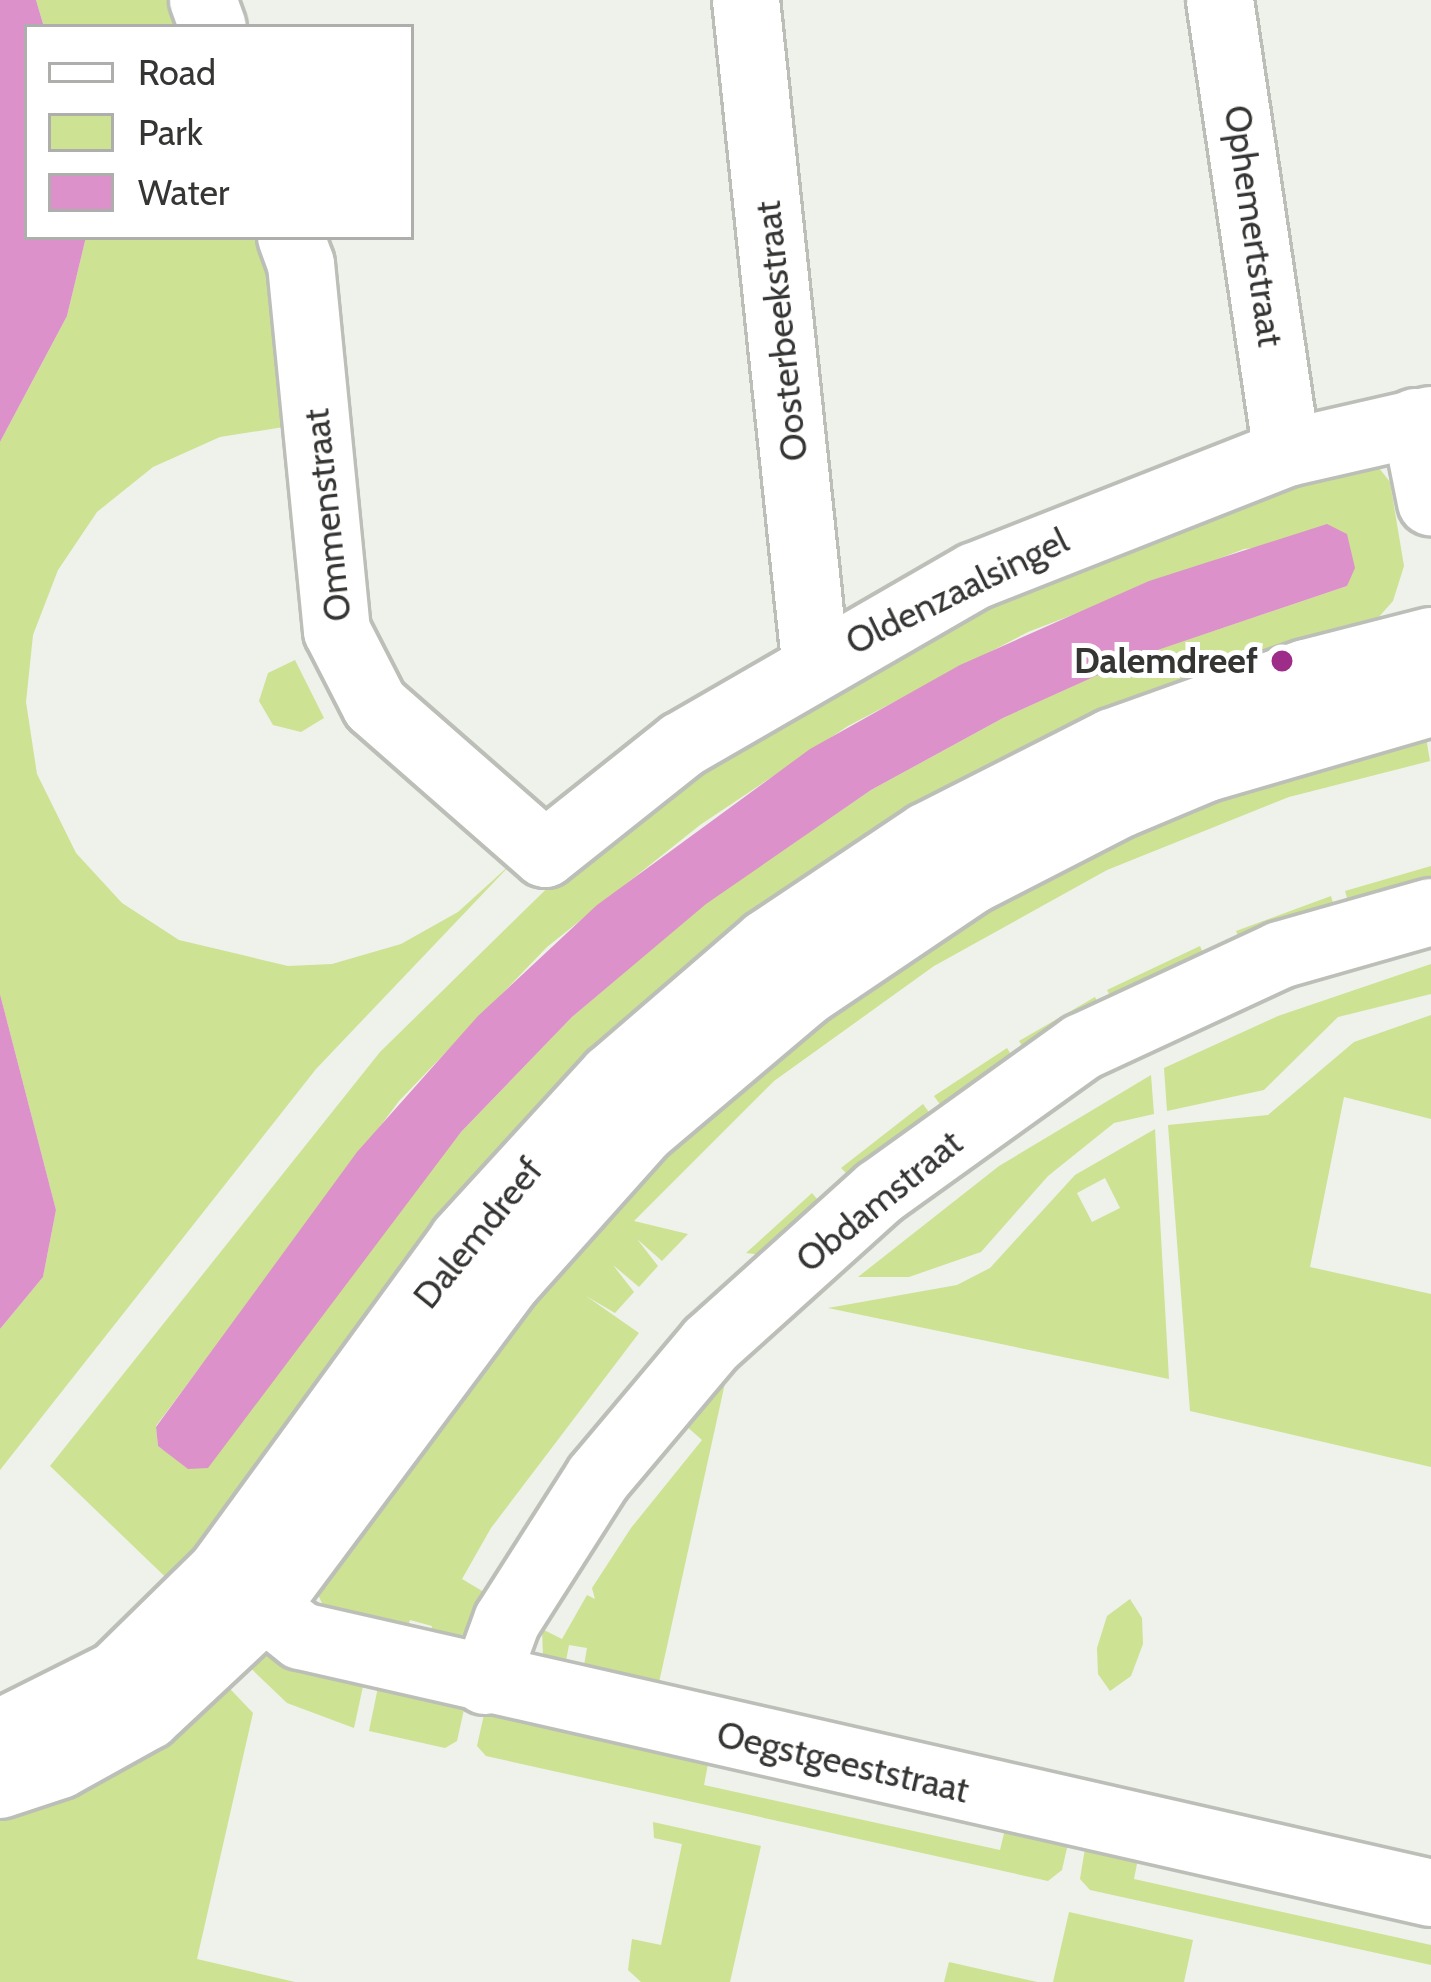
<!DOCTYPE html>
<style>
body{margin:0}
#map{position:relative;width:1431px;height:1982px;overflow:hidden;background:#eff1eb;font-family:Cabin,sans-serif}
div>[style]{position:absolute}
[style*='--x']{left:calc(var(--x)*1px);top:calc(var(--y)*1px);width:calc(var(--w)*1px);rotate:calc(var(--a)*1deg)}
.green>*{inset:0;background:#cde292}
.water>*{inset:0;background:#dd91ca}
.roads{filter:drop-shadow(3px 0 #bcbeb8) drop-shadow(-3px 0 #bcbeb8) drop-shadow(0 3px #bcbeb8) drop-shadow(0 -3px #bcbeb8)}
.minor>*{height:66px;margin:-33px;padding:0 33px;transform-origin:33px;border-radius:33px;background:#fff}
.dots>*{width:33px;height:33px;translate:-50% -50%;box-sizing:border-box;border:6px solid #fff;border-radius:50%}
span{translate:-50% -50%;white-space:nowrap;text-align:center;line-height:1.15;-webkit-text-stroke:10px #fff;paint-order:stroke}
.street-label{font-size:36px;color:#353633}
.poi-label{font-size:36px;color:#353633;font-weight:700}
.right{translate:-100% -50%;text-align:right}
.legend{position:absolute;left:24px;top:24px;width:390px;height:216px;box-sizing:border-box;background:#fff;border:3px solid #aeafad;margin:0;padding:15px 21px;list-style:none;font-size:36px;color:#353633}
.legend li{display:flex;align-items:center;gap:24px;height:60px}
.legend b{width:60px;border:3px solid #aeafad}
</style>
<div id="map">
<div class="green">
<i style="clip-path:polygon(36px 0,175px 0,185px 27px,44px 27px)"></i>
<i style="clip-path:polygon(86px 237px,263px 237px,290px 426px,220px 437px,153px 467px,97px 512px,58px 570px,33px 635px,26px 702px,37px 774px,76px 853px,122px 903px,179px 940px,288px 966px,332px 964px,401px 944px,458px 912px,514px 861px,316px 1069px,0 1470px,0 1329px,43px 1277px,56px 1210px,0 994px,0 442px,67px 316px)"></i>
<i style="clip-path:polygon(evenodd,1375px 463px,1390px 482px,1404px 566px,1393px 601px,1377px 619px,1115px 731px,181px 1592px,50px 1466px,380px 1052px,579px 857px,815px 684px,1199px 508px,1375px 463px,1347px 538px,1353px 565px,1347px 586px,1139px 656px,1003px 718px,871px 790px,706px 903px,572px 1017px,461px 1132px,185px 1465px,158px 1446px,156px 1426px,399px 1101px,547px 947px,700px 825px,848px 726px,1028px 632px,1244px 549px,1347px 538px)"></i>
<i style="clip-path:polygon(295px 660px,324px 718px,301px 732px,273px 725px,259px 701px,268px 673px)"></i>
<i style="clip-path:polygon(1424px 726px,1430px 761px,1289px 797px,1107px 870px,934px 966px,774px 1081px,634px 1221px,688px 1234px,662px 1261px,637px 1239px,658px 1266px,639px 1287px,613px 1265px,634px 1292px,615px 1313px,586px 1296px,639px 1333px,491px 1528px,462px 1579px,489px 1595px,468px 1631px,456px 1639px,430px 1636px,432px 1626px,410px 1620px,406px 1631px,328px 1616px,314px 1586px,640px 1150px,1078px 840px)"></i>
<i style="clip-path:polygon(1431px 866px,1431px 884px,1350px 908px,1345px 891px)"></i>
<i style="clip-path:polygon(1331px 896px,1336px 913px,1243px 947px,1236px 931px)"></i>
<i style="clip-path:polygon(1200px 946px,1207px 962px,1115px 1006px,1107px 990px)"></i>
<i style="clip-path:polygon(1431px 964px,1431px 994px,1338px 1017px,1264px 1090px,1167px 1111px,1164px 1068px,1278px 1016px)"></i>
<i style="clip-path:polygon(1095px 997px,1103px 1013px,1028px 1055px,1019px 1041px)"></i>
<i style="clip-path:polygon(1431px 1015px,1431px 1119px,1344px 1097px,1310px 1267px,1431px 1294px,1431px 1467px,1190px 1411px,1168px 1125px,1268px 1115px,1354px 1042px)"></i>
<i style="clip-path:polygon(1007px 1048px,1016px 1063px,944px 1110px,934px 1096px)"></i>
<i style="clip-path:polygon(1151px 1075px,1154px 1114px,1114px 1123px,1048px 1176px,981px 1252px,909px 1277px,858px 1277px,999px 1166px)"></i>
<i style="clip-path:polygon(923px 1104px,933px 1118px,853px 1180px,841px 1168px)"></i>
<i style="clip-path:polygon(evenodd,1155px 1129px,1169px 1379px,828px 1308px,957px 1285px,990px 1268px,1075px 1175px,1155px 1129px,1105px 1178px,1120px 1208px,1092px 1222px,1077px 1193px,1105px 1178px)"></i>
<i style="clip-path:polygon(812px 1193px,823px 1206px,769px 1256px,746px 1253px)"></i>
<i style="clip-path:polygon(729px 1365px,658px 1687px,583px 1671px,587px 1648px,569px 1645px,565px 1666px,543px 1657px,542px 1629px,562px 1639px,587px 1595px,595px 1599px,592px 1588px,631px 1528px,702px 1440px,677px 1418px)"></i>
<i style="clip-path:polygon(1130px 1599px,1142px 1618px,1143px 1644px,1131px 1676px,1110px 1691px,1098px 1674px,1097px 1648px,1107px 1616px)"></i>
<i style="clip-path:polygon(275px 1647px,365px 1677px,354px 1728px,287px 1703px,239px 1657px)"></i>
<i style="clip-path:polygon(216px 1674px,253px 1713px,197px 1959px,295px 1982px,0 1982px,0 1798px)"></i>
<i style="clip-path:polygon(378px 1687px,465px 1705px,457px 1741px,445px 1748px,369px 1731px)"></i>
<i style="clip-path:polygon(485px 1710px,709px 1759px,704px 1785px,1000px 1850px,1006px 1825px,1069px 1839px,1062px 1870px,1048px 1881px,486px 1756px,477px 1746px)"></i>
<i style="clip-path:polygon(653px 1822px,761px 1846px,730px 1982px,641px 1982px,628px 1970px,632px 1939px,661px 1945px,682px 1844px,654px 1838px)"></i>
<i style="clip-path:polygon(1086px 1842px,1139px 1854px,1134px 1879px,1431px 1945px,1431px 1965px,1090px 1890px,1080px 1879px)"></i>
<i style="clip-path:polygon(1069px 1912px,1193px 1940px,1184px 1982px,1053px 1982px)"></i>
<i style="clip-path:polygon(949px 1962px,1037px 1982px,944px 1982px)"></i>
</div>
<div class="water">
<i style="clip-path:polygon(0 0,36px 0,44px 27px,27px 27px,27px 237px,86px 237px,67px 316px,0 442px)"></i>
<i style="clip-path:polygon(1327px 524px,1347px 534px,1355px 568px,1347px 586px,1140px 656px,1003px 718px,871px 790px,706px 904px,572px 1017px,461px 1132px,208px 1468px,188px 1469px,158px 1446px,156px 1427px,357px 1152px,478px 1016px,597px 905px,810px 749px,960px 665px,1149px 581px)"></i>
<i style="clip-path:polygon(0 994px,56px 1210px,43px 1277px,0 1329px)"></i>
</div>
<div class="roads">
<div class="minor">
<i style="--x:203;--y:0;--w:29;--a:70"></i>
<i style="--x:746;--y:0;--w:665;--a:84.04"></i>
<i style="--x:1220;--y:0;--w:458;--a:81.6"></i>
<i style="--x:291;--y:237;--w:29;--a:70"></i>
<i style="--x:301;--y:264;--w:369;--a:84.4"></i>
<i style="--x:337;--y:631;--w:83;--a:62.8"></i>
<i style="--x:375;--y:705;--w:226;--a:41.2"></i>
<i style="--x:545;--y:854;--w:175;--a:-38.5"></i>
<i style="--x:682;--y:745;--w:338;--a:-30"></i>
<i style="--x:975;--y:576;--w:335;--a:-21.5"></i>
<i style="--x:1287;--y:453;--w:148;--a:-12.9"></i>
<i style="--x:1415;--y:422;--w:82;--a:78.7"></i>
<i style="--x:229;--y:1579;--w:92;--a:38.4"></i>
<i style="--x:301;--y:1636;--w:1159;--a:12.81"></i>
<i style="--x:485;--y:1681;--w:64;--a:-69.9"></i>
<i style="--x:507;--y:1621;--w:169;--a:-57.5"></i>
<i style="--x:598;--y:1478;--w:175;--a:-49.9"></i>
<i style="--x:711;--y:1344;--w:227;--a:-42"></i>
<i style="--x:880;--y:1192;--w:249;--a:-35.7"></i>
<i style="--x:1082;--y:1047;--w:218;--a:-24.9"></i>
<i style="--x:1280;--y:955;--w:157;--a:-15.9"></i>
<i style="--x:0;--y:1733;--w:130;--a:-26.6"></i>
<i style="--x:116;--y:1675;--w:147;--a:-44.4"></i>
<i style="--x:221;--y:1572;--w:409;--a:-53.9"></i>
<i style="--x:462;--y:1241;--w:222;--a:-47.6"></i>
<i style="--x:612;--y:1077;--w:205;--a:-40.8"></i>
<i style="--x:767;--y:943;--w:192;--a:-33.8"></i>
<i style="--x:927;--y:836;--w:208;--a:-26.9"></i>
<i style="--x:1112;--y:742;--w:206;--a:-19.6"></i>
<i style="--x:1306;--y:673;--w:129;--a:-14.4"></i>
<i style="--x:0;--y:1785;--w:63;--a:-18.4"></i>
<i style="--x:60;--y:1765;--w:101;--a:-29.1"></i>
<i style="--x:148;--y:1716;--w:158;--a:-43"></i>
<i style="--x:264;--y:1608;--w:408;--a:-53.3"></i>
<i style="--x:508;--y:1281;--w:203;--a:-48.2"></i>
<i style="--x:643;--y:1130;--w:212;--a:-40.2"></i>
<i style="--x:805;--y:993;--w:200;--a:-34"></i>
<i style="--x:971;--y:881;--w:169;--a:-27.2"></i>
<i style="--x:1121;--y:804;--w:93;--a:-22.7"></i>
<i style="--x:1207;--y:768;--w:233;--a:-16.2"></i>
</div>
</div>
<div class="dots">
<i style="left:1282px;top:661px;background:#9e2c89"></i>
</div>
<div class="street-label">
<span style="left:1254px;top:226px;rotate:82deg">Ophemertstraat</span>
<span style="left:781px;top:331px;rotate:-96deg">Oosterbeekstraat</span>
<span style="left:327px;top:515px;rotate:-96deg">Ommenstraat</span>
<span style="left:957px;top:591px;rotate:-26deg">Oldenzaalsingel</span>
<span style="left:879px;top:1201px;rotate:-39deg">Obdamstraat</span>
<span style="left:478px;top:1233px;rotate:-51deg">Dalemdreef</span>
<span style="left:843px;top:1762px;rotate:13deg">Oegstgeeststraat</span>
</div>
<div class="poi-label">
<span class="right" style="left:1258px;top:661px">Dalemdreef</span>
</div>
<ul class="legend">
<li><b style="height:15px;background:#fff"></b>Road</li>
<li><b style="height:33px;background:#cde292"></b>Park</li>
<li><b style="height:33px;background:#dd91ca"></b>Water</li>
</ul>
</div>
